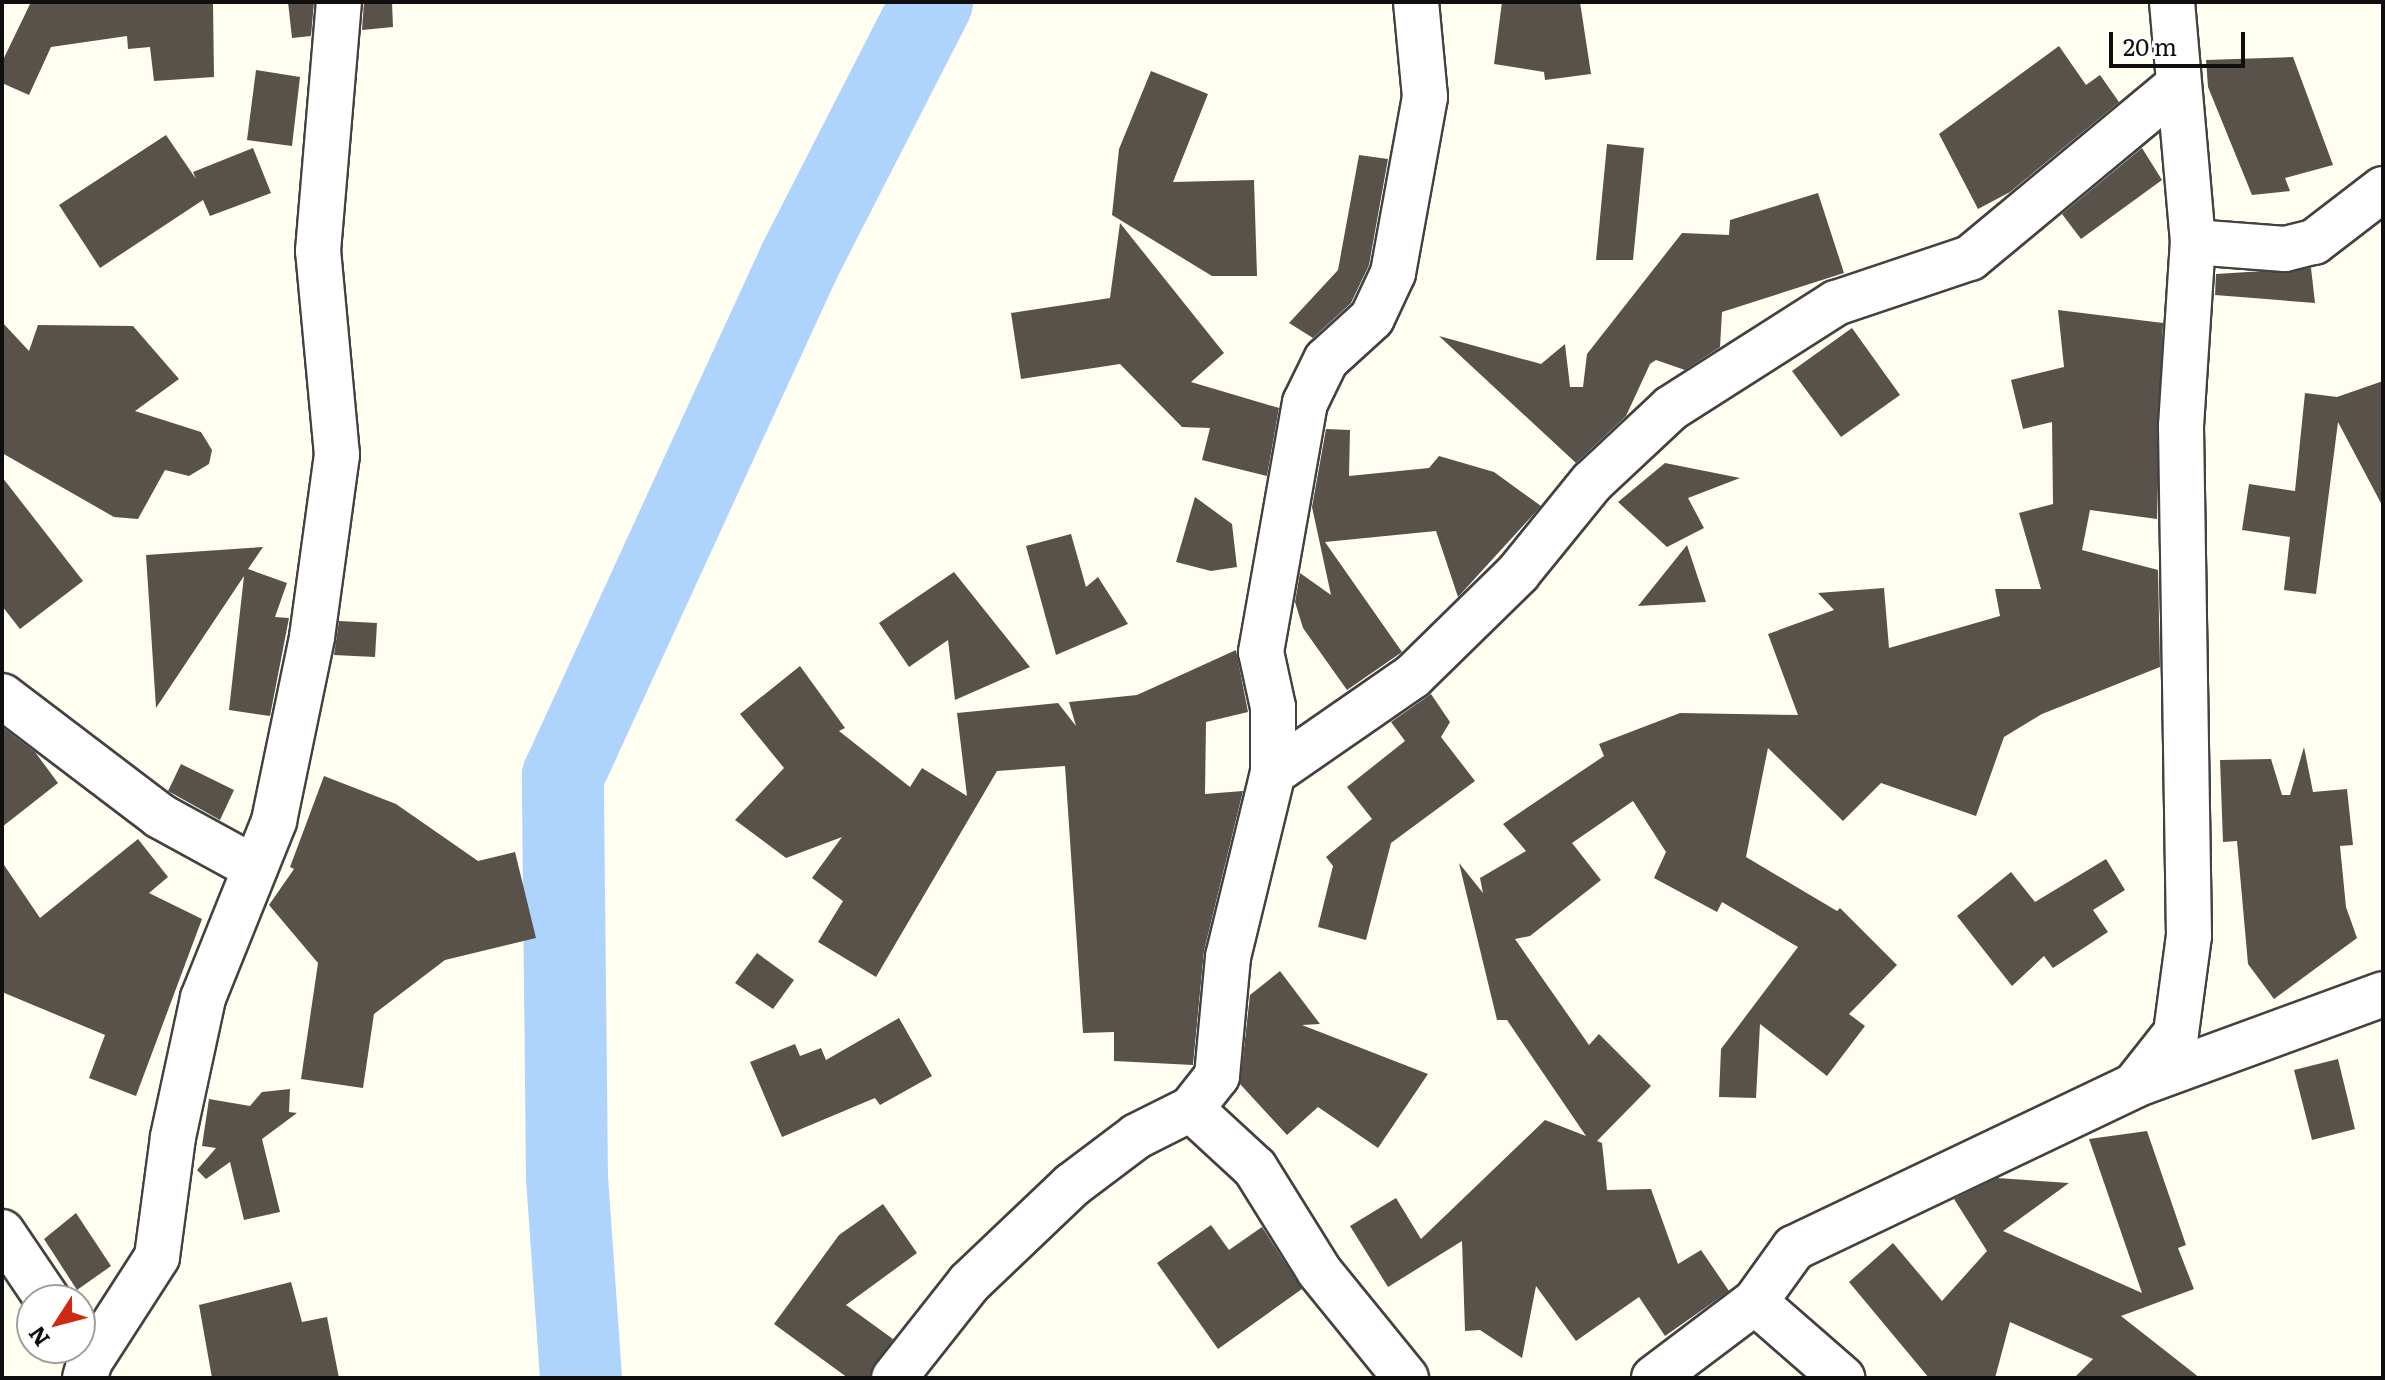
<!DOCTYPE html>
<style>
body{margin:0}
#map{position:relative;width:2385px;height:1380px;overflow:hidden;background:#fffef0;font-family:Literata,serif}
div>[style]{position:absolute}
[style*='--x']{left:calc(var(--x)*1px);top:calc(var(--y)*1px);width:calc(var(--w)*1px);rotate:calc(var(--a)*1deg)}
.river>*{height:82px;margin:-41px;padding:0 41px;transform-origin:41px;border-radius:41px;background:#aed4fd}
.building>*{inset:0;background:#59524a}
.roads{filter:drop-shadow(2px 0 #424242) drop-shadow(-2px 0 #424242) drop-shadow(0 2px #424242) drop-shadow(0 -2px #424242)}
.street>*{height:44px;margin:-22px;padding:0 22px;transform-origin:22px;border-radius:22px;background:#fff}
span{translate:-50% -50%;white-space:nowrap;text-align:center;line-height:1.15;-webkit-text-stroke:8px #fff;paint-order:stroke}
.frame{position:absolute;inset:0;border:4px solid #0f0f0f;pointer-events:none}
.north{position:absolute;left:16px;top:1284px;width:80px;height:80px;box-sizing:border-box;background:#fff;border:2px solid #9f9f9f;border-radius:50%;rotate:234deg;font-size:22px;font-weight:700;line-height:32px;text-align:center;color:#0f0f0f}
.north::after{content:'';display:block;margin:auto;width:28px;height:36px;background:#cf2916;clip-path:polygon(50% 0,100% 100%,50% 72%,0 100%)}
.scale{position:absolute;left:2109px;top:32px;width:136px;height:36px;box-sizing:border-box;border:4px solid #0f0f0f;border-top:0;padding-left:10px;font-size:24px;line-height:28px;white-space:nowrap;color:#0f0f0f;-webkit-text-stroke:6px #fff;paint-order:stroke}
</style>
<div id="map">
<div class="river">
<i style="--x:581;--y:1378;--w:201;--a:-94"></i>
<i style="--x:567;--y:1177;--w:401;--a:-90.6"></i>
<i style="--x:563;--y:776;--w:568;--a:-65.33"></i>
<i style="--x:800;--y:260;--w:290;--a:-62.9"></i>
</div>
<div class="building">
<i style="clip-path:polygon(31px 2px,213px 2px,214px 77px,154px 81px,150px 47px,128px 49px,127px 36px,51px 47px,29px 95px,2px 83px,2px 62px)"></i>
<i style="clip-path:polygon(288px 2px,314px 2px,311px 36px,292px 38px)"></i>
<i style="clip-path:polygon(364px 2px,392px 2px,393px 27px,362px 30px)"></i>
<i style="clip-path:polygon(1502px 2px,1580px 2px,1591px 74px,1545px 80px,1544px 72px,1494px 64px)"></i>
<i style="clip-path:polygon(2059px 46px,2086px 85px,2100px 75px,2119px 102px,2010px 192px,1978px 209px,1939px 134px)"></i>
<i style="clip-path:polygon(2293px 57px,2333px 165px,2285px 178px,2290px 191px,2252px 195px,2208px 87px,2206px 60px)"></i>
<i style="clip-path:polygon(256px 70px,300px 77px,292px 146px,247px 140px)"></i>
<i style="clip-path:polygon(1151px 71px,1208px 94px,1173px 182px,1254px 180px,1257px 276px,1212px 276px,1112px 215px,1119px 149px)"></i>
<i style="clip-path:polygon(166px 135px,196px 179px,193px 172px,253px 148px,271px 193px,210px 216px,203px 200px,100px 268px,59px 205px)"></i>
<i style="clip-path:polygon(1607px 144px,1644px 148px,1633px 260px,1596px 260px)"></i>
<i style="clip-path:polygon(2142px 148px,2162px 180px,2081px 239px,2062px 214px)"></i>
<i style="clip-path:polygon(1359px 155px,1388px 159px,1369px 265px,1351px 303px,1313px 338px,1289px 323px,1338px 270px)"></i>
<i style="clip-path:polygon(1818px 193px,1844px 273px,1722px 312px,1720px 347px,1685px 370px,1656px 360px,1650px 364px,1626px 416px,1576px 463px,1439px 336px,1541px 364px,1565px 344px,1570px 387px,1583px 387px,1587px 354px,1682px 233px,1729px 235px,1730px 220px)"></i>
<i style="clip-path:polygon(1120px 223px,1224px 353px,1191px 382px,1279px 408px,1267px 476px,1202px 460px,1210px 428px,1182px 427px,1120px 364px,1021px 379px,1011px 313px,1110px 298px)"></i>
<i style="clip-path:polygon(2311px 268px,2315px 303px,2215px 295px,2216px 274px)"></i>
<i style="clip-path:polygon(2058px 310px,2163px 323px,2157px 519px,2090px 510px,2082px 550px,2158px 570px,2160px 667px,2042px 714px,2004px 737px,1976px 816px,1881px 783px,1843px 821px,1768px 748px,1746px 857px,1837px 911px,1840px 908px,1897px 965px,1849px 1014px,1865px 1026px,1827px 1076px,1760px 1024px,1756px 1098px,1719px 1097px,1721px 1049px,1798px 947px,1722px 902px,1717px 912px,1654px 878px,1666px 852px,1633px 801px,1572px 843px,1601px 880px,1530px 936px,1515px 939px,1589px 1045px,1599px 1034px,1651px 1086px,1597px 1141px,1602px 1143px,1607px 1190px,1651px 1189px,1678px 1264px,1701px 1250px,1729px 1291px,1665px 1336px,1639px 1297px,1576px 1341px,1536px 1286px,1522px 1358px,1480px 1330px,1465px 1331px,1462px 1241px,1388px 1287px,1350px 1226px,1396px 1198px,1421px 1239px,1545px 1120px,1586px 1136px,1507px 1020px,1497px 1020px,1459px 863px,1483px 893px,1480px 878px,1526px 851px,1503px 824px,1604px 756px,1599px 744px,1680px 713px,1798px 715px,1768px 634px,1834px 610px,1818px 593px,1884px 588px,1889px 648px,2000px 616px,1995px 589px,2041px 589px,2019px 513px,2053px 504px,2052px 422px,2023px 429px,2011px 380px,2064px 367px)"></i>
<i style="clip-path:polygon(2px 322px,29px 351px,38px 325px,133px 326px,179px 379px,135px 411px,201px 432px,212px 450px,209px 464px,189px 476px,165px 470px,138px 519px,114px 517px,2px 453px)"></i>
<i style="clip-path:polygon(1852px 328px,1900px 395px,1841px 437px,1792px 371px)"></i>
<i style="clip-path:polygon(2383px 381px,2383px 507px,2338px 422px,2316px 594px,2284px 590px,2290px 537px,2242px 530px,2249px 484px,2295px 491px,2305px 393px,2337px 397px)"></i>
<i style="clip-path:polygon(1326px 429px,1350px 430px,1349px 476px,1429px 468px,1439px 456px,1494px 472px,1541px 506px,1458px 597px,1436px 531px,1325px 542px,1402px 652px,1347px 690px,1303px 628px,1295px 602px,1300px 573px,1331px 595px,1312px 507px)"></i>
<i style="clip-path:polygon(1665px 463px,1740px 478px,1688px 498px,1704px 528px,1667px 547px,1618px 502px)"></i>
<i style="clip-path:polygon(2px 477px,83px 581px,20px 629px,2px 606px)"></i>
<i style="clip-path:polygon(1195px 497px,1232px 524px,1237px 567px,1211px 571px,1176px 562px)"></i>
<i style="clip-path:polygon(1071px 534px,1086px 587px,1098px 577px,1128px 624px,1056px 655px,1026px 546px)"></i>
<i style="clip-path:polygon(1687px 545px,1706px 602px,1638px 606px)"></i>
<i style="clip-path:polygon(263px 547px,248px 569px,287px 583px,275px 617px,289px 618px,270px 716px,229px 710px,244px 576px,156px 708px,146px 555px)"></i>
<i style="clip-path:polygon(954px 572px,1030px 667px,955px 700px,948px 640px,909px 667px,879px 623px)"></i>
<i style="clip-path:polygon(339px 621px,377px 623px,375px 657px,334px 655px)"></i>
<i style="clip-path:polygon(1236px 650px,1248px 712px,1206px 722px,1205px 794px,1243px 791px,1204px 951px,1193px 1065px,1114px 1061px,1114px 1032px,1083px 1033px,1065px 766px,997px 771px,876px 977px,818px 942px,843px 901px,812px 878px,842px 837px,786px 858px,735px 820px,784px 768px,740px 714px,800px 666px,845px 728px,839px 731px,910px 787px,922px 768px,967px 796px,957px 713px,1058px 703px,1076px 726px,1069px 702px,1137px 695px)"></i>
<i style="clip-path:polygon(1431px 694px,1450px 722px,1441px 737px,1475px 781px,1391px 843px,1366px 940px,1318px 927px,1333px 866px,1326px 857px,1372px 819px,1347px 787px,1405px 741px,1391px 722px)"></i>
<i style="clip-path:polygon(2px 727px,35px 752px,58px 783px,2px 827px)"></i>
<i style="clip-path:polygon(2304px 747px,2313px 792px,2347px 789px,2353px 845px,2340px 846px,2346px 907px,2357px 938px,2274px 999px,2248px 964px,2237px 841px,2223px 842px,2220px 760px,2271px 759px,2282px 795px,2290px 795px)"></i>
<i style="clip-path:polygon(181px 764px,234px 790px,220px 820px,168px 791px)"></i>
<i style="clip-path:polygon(324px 776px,396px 804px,478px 861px,515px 852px,536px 938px,445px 960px,374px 1014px,363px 1088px,301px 1079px,318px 963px,269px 905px,294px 869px,290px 867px)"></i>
<i style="clip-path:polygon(138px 839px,168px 877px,149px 893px,202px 919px,136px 1096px,89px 1078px,105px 1035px,2px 992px,2px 862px,40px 918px)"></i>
<i style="clip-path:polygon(2106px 859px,2125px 890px,2093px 910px,2108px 932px,2053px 968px,2044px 956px,2012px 986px,1957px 916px,2011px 872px,2035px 902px)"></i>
<i style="clip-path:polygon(757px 953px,794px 980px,773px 1009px,735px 983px)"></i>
<i style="clip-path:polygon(1280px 971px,1320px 1024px,1302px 1025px,1428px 1074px,1378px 1148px,1318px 1107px,1287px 1135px,1240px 1084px,1250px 995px)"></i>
<i style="clip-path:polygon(899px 1018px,932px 1076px,880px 1105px,875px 1098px,782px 1137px,750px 1062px,795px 1044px,800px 1056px,821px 1048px,826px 1060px)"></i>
<i style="clip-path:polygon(2338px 1059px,2355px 1129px,2312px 1140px,2294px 1070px)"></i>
<i style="clip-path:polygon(290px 1089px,289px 1112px,297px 1113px,262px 1139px,280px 1212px,244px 1220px,230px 1162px,206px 1179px,197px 1170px,216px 1148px,202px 1146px,209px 1099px,250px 1106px,262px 1092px)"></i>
<i style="clip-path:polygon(2147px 1131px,2186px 1245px,2178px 1248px,2194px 1289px,2121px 1316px,2200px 1378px,2074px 1378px,2093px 1359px,2010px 1322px,1995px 1378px,1929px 1378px,1849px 1282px,1893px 1243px,1942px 1301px,1987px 1251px,1954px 1199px,1997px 1178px,2069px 1183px,2003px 1231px,2142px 1293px,2089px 1139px)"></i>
<i style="clip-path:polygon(883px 1204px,917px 1253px,846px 1305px,893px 1339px,870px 1378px,848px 1378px,774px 1324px,839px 1235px)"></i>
<i style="clip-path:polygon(76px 1213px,111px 1266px,77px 1290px,44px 1239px)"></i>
<i style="clip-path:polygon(1211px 1225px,1229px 1250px,1262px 1227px,1302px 1289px,1218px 1349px,1157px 1263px)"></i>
<i style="clip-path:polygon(291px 1282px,302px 1322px,327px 1317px,339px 1378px,212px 1378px,199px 1305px)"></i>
</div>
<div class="roads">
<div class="street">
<i style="--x:2193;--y:242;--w:92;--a:4.4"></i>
<i style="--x:2285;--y:249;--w:30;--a:-14"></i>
<i style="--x:2314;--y:242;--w:87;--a:-37.5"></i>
<i style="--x:2;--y:696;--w:198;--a:37.2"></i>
<i style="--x:160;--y:816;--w:108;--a:28.7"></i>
<i style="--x:1273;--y:773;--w:66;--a:-90"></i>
<i style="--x:1273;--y:707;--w:56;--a:-102.3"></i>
<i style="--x:1261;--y:652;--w:253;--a:-80"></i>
<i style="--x:1305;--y:403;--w:48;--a:-64"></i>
<i style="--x:1326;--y:360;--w:62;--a:-42.4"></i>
<i style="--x:1372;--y:318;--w:50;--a:-65"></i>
<i style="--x:1393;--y:273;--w:179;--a:-79.7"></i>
<i style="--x:1425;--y:97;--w:95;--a:-95.4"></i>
<i style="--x:2135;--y:1085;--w:66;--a:-51.7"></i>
<i style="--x:2176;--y:1033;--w:98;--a:-82.4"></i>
<i style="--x:2189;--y:936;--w:510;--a:-90.9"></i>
<i style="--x:2181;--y:426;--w:184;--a:-86.3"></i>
<i style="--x:2193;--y:242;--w:241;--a:-95"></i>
<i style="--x:1191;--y:1109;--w:87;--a:42.7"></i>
<i style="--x:1255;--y:1168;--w:121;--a:58.1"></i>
<i style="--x:1319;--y:1271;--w:138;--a:50.9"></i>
<i style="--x:2;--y:1232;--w:82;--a:55.9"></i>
<i style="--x:1755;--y:1302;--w:116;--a:41.1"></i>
<i style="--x:85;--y:1378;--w:18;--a:-74"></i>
<i style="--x:90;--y:1361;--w:124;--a:-57.2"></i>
<i style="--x:157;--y:1257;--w:121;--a:-82.4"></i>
<i style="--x:173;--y:1137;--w:142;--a:-77.8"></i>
<i style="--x:203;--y:998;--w:191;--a:-68.1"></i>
<i style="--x:274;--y:821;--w:188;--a:-78.3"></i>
<i style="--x:312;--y:637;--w:184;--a:-82.2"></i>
<i style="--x:337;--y:455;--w:205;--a:-95.3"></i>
<i style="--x:318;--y:251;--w:250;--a:-85.2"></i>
<i style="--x:894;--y:1378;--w:121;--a:-51.7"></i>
<i style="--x:969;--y:1283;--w:142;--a:-43.6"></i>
<i style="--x:1072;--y:1185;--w:81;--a:-37"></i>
<i style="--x:1137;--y:1136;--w:60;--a:-26.6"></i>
<i style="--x:1191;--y:1109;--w:42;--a:-51.8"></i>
<i style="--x:1217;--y:1076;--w:120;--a:-84.7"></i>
<i style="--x:1228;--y:957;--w:189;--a:-76.3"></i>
<i style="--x:1273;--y:773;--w:170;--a:-34.7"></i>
<i style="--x:1413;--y:676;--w:147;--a:-44.4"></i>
<i style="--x:1518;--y:573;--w:117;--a:-50.9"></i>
<i style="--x:1592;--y:482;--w:108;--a:-43.1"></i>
<i style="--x:1671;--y:408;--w:196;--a:-32.5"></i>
<i style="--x:1836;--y:303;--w:141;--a:-18.6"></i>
<i style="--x:1970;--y:258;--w:268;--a:-39.7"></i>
<i style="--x:1654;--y:1378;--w:126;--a:-37"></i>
<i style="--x:1755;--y:1302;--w:67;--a:-54.2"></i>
<i style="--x:1794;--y:1248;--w:378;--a:-25.5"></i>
<i style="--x:2135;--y:1085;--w:264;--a:-20.1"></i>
</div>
</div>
<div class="frame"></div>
<div class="north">N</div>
<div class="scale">20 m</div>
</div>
